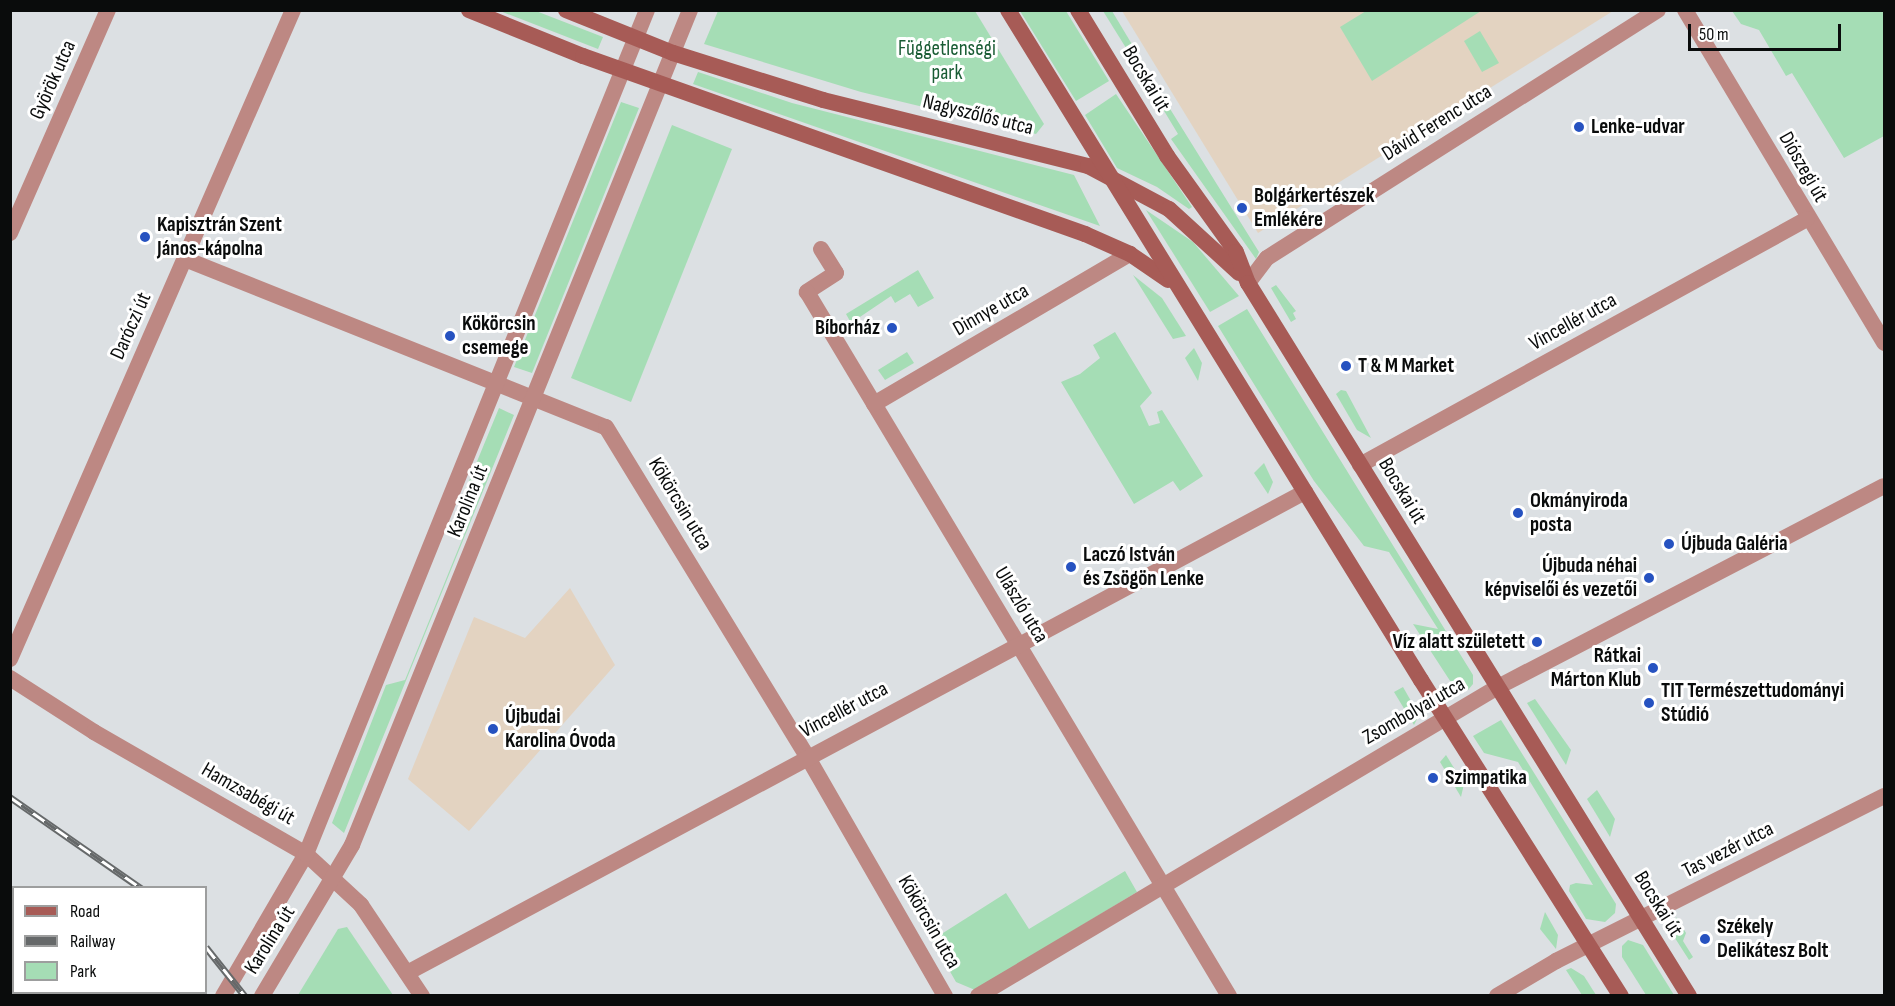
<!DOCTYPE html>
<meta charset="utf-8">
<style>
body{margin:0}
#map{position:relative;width:1895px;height:1006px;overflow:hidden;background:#dce0e3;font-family:"Sofia Sans Condensed",sans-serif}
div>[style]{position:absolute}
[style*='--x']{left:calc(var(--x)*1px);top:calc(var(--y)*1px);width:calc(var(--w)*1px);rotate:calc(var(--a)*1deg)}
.education>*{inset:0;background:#e3d3c1}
.green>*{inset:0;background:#a5ddb5}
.minor>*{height:16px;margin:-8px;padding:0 8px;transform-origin:8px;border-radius:8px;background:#bd8883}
.tertiary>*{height:16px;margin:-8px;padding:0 8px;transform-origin:8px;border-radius:8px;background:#bd8883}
.secondary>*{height:16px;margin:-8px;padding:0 8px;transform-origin:8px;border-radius:8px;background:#a75b56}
.rail>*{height:7px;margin-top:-3.5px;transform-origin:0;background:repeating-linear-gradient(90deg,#fff 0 14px,#66696a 0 28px);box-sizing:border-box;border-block:2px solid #66696a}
.dots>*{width:16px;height:16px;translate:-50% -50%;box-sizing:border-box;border:3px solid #fff;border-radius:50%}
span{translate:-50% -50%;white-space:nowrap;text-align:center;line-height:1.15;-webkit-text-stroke:6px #fff;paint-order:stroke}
.park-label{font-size:21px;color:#195c34}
.street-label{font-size:21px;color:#0a0c0c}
.poi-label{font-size:21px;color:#0a0c0c;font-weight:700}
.left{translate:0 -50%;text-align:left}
.right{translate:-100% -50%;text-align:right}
.frame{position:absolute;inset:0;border:12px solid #0a0c0c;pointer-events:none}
.legend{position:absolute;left:12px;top:886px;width:195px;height:108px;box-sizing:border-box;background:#fff;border:2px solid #9d9e9e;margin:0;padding:8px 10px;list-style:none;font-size:18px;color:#0a0c0c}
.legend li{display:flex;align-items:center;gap:12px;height:30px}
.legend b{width:30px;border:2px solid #9d9e9e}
.scale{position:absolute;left:1688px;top:24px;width:153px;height:27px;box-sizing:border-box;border:3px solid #0a0c0c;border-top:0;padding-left:8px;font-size:18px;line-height:21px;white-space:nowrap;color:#0a0c0c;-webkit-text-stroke:4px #fff;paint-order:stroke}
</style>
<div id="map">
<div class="education">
<i style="clip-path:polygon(1122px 11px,1613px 11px,1258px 233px)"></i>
<i style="clip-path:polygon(570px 588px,615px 665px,469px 831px,408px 779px,474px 617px,525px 638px)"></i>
</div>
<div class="green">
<i style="clip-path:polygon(500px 11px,536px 11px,603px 37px,598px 49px)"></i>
<i style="clip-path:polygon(718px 11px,975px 11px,1044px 124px,1036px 134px,861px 92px,704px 44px)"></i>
<i style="clip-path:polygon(1020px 11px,1066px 11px,1109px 81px,1076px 101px)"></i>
<i style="clip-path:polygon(1103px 11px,1112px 11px,1142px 61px,1136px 64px)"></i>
<i style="clip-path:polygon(1481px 11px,1372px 81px,1340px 27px,1366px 11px)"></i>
<i style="clip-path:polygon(1732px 11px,1884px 11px,1884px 136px,1844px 158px,1792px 73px,1786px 76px,1759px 30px,1741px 24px)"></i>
<i style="clip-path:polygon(1480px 31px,1499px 63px,1482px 72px,1464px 41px)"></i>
<i style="clip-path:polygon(698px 72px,792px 103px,1074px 175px,1100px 226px,693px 84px)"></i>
<i style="clip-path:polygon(1149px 75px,1259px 252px,1256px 259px,1171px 139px,1178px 134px,1152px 91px,1145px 94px,1138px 81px)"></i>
<i style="clip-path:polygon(1116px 94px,1192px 207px,1189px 209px,1157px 187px,1117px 168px,1085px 115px)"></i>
<i style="clip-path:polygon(621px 102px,639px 108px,532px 373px,514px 367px)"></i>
<i style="clip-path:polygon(672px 125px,732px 149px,631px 402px,571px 378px)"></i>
<i style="clip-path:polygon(1146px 210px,1193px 242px,1239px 296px,1210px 312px)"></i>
<i style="clip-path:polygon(918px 270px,934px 298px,918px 307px,910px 294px,895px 303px,891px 296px,851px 323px,846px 314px)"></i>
<i style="clip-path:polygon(1133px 275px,1162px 298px,1186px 336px,1173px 339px)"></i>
<i style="clip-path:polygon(1276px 285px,1296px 311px,1293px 313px,1296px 319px,1291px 322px,1271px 288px)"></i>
<i style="clip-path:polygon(1247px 309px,1473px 675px,1473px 684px,1468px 690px,1456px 690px,1413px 624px,1438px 629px,1389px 552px,1364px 546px,1314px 481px,1218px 326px)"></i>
<i style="clip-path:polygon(1115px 332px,1152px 393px,1140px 406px,1149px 426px,1160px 423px,1157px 412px,1162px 410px,1203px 476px,1180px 491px,1173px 481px,1134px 504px,1061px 382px,1080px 374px,1100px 358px,1093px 345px)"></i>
<i style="clip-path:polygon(1194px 348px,1202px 363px,1198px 381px,1185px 358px)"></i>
<i style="clip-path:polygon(907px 352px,914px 363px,885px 380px,878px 370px)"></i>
<i style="clip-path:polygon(1341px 390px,1346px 391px,1371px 438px,1357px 430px,1336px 394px)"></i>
<i style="clip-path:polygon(499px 408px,514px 415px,344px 833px,332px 823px,386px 685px,405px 680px,481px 493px,464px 493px)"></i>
<i style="clip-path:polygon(1264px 463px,1273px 482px,1268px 494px,1254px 473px)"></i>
<i style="clip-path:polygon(1403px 687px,1419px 715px,1414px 725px,1394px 692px)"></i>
<i style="clip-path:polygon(1535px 699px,1571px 750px,1566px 765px,1527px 703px)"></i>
<i style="clip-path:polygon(1501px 720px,1616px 904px,1615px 913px,1605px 922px,1586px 919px,1569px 891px,1570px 885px,1576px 883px,1593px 885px,1518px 762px,1484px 753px,1473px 736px)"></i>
<i style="clip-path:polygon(1446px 755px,1464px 784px,1461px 797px,1440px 762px)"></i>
<i style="clip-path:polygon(1597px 790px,1615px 819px,1610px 837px,1587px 799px)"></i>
<i style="clip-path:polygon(1125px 871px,1137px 892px,975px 990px,956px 982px,932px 940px,1006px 893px,1029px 929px)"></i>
<i style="clip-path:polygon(1545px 912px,1558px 935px,1556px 949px,1540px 929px)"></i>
<i style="clip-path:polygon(1676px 917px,1686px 933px,1683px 941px,1693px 957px,1689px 960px,1673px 935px)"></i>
<i style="clip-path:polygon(347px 927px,393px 995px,298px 995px,338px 929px)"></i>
<i style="clip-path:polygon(1628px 940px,1643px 945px,1674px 995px,1646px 995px,1622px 957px,1622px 946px)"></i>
<i style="clip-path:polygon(1571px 968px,1584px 976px,1596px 995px,1582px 995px,1566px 970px)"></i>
</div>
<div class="minor">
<i style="--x:1685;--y:10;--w:388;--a:59.1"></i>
<i style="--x:10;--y:233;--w:244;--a:-66.3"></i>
<i style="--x:821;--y:249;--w:28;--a:58"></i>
<i style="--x:836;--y:273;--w:35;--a:147"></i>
<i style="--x:807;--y:292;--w:821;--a:59.06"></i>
<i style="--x:185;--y:259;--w:453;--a:21.8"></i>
<i style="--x:606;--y:427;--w:386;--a:58.6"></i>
<i style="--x:807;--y:756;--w:277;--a:60.1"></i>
<i style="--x:1248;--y:283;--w:31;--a:-53"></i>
<i style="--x:1267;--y:258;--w:463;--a:-32.4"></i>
<i style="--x:874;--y:404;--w:297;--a:-30.4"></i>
<i style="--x:1360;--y:465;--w:510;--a:-28.83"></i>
<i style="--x:10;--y:659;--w:708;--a:-66.44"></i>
<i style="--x:407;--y:973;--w:1019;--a:-28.18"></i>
<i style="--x:978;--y:996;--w:603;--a:-30.74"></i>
<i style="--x:1496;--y:688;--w:437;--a:-27.5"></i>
<i style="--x:1497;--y:996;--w:69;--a:-30.7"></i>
<i style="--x:1556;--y:961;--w:367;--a:-26.7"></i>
</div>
<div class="tertiary">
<i style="--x:10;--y:678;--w:100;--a:32.7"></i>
<i style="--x:94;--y:732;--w:245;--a:29.9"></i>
<i style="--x:306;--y:854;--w:75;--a:42.8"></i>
<i style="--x:361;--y:905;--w:110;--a:56.2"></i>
<i style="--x:223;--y:996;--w:164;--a:-59.7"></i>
<i style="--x:306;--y:854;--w:910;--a:-68"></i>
<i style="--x:262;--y:996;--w:176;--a:-59.2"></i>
<i style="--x:352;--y:845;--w:901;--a:-67.96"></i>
</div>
<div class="secondary">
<i style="--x:469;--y:10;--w:123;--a:22"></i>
<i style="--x:583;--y:56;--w:533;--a:19.52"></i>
<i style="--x:1085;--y:234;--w:49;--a:24"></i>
<i style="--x:1130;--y:254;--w:46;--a:34.4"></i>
<i style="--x:566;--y:10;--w:115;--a:21.9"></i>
<i style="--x:673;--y:53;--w:157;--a:17.4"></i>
<i style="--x:823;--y:100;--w:273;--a:14"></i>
<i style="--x:1088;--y:166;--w:92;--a:28"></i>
<i style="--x:1169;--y:209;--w:95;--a:42.4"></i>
<i style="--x:1008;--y:10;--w:787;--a:58.35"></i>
<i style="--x:1421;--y:680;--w:374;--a:57.7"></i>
<i style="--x:1078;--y:10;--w:171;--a:58.6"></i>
<i style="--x:1167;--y:156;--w:118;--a:54.3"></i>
<i style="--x:1236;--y:252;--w:33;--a:69"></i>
<i style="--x:1248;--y:283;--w:838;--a:58.26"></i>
</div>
<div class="rail">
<i style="--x:10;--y:797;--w:160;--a:34.8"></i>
<i style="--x:206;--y:947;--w:63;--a:51.5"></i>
</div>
<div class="dots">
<i style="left:1579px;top:127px;background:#2652c0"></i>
<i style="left:1242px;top:208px;background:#2652c0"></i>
<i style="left:145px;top:237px;background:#2652c0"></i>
<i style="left:892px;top:328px;background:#2652c0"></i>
<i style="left:450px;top:336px;background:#2652c0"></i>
<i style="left:1346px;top:366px;background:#2652c0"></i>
<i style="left:1518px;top:513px;background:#2652c0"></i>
<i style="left:1669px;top:544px;background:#2652c0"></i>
<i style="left:1071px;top:567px;background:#2652c0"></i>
<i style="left:1649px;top:578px;background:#2652c0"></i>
<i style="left:1537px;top:642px;background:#2652c0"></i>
<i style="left:1653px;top:668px;background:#2652c0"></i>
<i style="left:1649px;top:703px;background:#2652c0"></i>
<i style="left:493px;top:729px;background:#2652c0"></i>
<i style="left:1433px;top:778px;background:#2652c0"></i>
<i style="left:1705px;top:939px;background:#2652c0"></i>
</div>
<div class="park-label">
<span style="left:947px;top:61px">Függetlenségi<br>park</span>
</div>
<div class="street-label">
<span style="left:1146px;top:79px;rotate:59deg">Bocskai út</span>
<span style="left:53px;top:80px;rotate:-66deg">Györök utca</span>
<span style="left:978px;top:115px;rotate:14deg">Nagyszőlős utca</span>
<span style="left:1437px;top:123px;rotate:-32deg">Dávid Ferenc utca</span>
<span style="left:1803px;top:167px;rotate:60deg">Diószegi út</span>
<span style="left:991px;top:310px;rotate:-30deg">Dinnye utca</span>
<span style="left:1573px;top:322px;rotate:-29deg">Vincellér utca</span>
<span style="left:131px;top:326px;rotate:-66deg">Daróczi út</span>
<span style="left:1402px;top:491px;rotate:59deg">Bocskai út</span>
<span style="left:468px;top:501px;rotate:-68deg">Karolina út</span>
<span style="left:680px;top:504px;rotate:59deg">Kökörcsin utca</span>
<span style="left:1021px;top:605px;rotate:59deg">Ulászló utca</span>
<span style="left:844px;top:710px;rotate:-28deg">Vincellér utca</span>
<span style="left:1414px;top:711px;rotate:-30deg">Zsombolyai utca</span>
<span style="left:248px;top:794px;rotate:30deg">Hamzsabégi út</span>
<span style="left:1728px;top:850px;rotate:-27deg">Tas vezér utca</span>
<span style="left:1658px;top:904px;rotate:58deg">Bocskai út</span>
<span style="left:929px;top:922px;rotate:60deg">Kökörcsin utca</span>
<span style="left:270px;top:940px;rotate:-58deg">Karolina út</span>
</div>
<div class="poi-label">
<span class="left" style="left:1591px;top:127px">Lenke-udvar</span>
<span class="left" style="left:1254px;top:208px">Bolgárkertészek<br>Emlékére</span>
<span class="left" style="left:157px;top:237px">Kapisztrán Szent<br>János-kápolna</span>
<span class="left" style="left:462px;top:336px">Kökörcsin<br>csemege</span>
<span class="right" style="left:880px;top:328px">Bíborház</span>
<span class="left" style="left:1358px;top:366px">T &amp; M Market</span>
<span class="left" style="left:1530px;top:513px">Okmányiroda<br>posta</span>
<span class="left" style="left:1681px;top:544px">Újbuda Galéria</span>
<span class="left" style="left:1083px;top:567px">Laczó István<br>és Zsögön Lenke</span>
<span class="right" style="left:1637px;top:578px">Újbuda néhai<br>képviselői és vezetői</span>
<span class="right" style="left:1525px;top:642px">Víz alatt született</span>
<span class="right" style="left:1641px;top:668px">Rátkai<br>Márton Klub</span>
<span class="left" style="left:1661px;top:703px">TIT Természettudományi<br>Stúdió</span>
<span class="left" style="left:505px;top:729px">Újbudai<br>Karolina Óvoda</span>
<span class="left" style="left:1445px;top:778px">Szimpatika</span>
<span class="left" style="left:1717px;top:939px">Székely<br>Delikátesz Bolt</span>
</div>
<div class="frame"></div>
<ul class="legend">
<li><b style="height:8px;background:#a75b56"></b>Road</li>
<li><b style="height:8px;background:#66696a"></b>Railway</li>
<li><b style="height:16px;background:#a5ddb5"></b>Park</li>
</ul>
<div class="scale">50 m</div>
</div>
